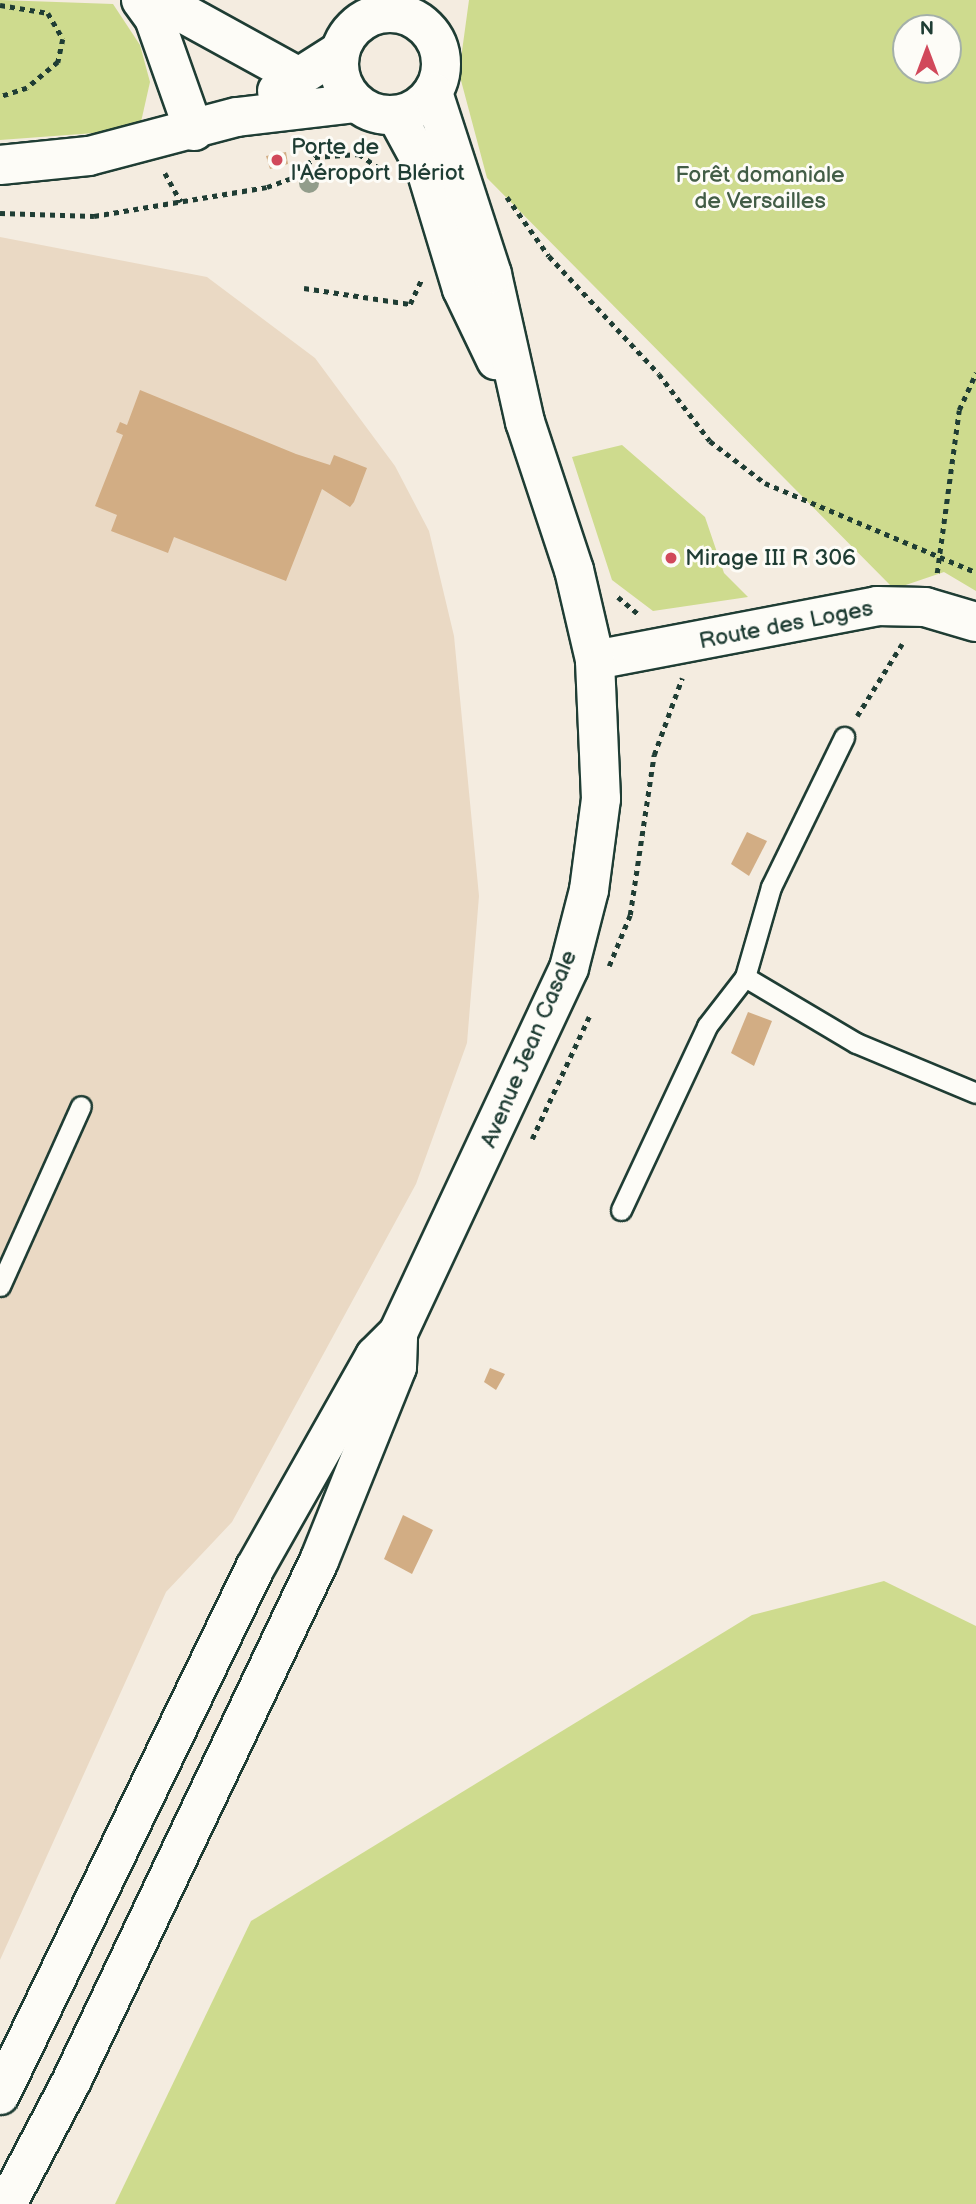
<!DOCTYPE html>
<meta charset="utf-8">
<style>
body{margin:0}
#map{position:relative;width:976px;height:2204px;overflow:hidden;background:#f4ece0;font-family:"Balsamiq Sans",sans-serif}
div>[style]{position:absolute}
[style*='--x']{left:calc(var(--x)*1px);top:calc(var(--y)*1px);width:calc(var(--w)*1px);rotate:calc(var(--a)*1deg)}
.built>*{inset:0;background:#ead9c4}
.green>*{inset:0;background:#cedb8e}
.building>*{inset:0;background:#d2ad84}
.path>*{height:4.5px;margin-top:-2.25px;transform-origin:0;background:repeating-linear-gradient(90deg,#1f3d34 0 5px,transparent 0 10px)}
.roads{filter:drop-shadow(2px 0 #1f3d34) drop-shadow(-2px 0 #1f3d34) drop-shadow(0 2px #1f3d34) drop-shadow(0 -2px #1f3d34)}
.lane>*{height:19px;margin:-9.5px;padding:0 9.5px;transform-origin:9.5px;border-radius:9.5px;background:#fdfcf7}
.street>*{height:38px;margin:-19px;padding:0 19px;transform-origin:19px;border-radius:19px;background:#fdfcf7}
.secondary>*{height:38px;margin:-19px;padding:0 19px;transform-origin:19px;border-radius:19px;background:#fdfcf7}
.secondary>.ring{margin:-19px;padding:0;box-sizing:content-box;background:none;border:38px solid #fdfcf7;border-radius:50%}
.trees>*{width:20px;height:20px;margin:-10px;border-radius:50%;background:#929d8b}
.dots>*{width:19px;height:19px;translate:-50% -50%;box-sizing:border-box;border:4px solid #fdfcf7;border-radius:50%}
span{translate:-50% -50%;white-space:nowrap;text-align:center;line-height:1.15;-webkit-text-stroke:6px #fdfcf7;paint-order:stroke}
.poi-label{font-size:23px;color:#1f3d34}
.left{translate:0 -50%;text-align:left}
.park-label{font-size:23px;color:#425d46}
.street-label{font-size:23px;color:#1f3d34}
.north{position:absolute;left:892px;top:14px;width:70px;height:70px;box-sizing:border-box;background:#fdfcf7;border:2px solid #a4b0a9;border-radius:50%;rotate:0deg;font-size:19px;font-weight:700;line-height:28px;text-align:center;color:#1f3d34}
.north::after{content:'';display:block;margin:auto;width:24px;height:32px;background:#d1495b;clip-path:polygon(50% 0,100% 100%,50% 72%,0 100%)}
</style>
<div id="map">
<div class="built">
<i style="clip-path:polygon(0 237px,207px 277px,315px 358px,395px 466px,429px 531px,454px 636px,479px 896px,467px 1043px,416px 1184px,232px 1522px,166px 1592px,0 1960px)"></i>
</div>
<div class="green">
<i style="clip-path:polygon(0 0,113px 4px,140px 45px,150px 82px,141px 122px,95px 133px,0 140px)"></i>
<i style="clip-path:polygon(evenodd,469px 0,976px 0,976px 591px,944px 572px,894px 589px,487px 178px,459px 73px,469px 0,906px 28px,948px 28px,948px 70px,906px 70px,906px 28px)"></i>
<i style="clip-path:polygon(622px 445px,705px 517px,724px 573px,748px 597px,653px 611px,612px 580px,572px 457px)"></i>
<i style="clip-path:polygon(884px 1581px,976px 1626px,976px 2204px,115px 2204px,251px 1921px,752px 1615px)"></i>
</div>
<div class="building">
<i style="clip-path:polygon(286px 152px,288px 164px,270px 169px,266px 156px)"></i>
<i style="clip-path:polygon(140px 390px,296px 454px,330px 465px,334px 455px,367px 468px,354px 502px,350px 507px,322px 489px,286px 581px,174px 537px,168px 553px,111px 531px,117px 515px,95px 506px,123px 435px,116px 432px,120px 422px,127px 425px)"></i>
<i style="clip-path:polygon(747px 832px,767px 841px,749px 876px,731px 864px)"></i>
<i style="clip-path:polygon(748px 1012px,772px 1021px,754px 1066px,731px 1053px)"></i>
<i style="clip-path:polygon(490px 1368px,505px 1374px,496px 1390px,484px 1382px)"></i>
<i style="clip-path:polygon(403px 1515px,433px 1530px,412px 1574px,384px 1559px)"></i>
</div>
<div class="path">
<i style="--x:0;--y:5;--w:49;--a:9.5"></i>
<i style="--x:48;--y:13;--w:30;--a:60"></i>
<i style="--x:63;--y:39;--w:24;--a:102"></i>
<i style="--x:58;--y:62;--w:40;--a:140"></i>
<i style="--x:27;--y:88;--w:28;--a:162"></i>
<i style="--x:359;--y:154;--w:32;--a:35"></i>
<i style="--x:165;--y:173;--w:33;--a:61"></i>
<i style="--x:507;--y:197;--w:72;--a:54.6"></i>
<i style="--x:549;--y:256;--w:161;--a:47"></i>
<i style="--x:659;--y:374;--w:84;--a:52.7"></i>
<i style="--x:710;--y:441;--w:69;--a:37.4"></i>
<i style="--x:765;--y:483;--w:229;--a:22.9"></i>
<i style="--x:0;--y:213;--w:94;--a:1.8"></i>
<i style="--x:94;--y:216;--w:175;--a:-9.5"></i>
<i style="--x:267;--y:187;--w:27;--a:-20"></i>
<i style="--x:292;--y:178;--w:31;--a:-42"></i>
<i style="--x:315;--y:157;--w:44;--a:-3.9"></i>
<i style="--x:359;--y:154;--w:18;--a:-63"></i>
<i style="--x:304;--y:288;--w:107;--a:8.6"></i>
<i style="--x:410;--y:304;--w:29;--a:-65"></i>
<i style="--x:937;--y:573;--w:164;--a:-82.3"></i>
<i style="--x:959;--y:410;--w:41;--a:-65.3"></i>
<i style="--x:618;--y:597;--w:26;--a:40"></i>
<i style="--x:857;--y:716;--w:85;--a:-58"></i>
<i style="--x:609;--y:966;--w:55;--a:-67.6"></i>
<i style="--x:630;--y:915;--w:162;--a:-81.5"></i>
<i style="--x:654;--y:755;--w:82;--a:-70"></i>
<i style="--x:532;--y:1139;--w:135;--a:-65"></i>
</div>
<div class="roads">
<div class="lane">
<i style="--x:745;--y:977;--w:129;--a:30.7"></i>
<i style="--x:856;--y:1043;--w:130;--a:22.6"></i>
<i style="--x:621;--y:1210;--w:203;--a:-64.9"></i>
<i style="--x:707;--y:1026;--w:62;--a:-52.2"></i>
<i style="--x:745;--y:977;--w:94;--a:-73.9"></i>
<i style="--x:771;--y:887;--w:167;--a:-64"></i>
<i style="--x:0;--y:1286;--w:197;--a:-65.8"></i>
</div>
<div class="street">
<i style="--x:141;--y:0;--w:22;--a:54"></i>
<i style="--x:154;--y:18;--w:120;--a:70.5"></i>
<i style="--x:159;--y:0;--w:160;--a:28.8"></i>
<i style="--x:277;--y:91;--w:75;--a:-32.4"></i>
<i style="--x:0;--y:165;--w:89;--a:-5.8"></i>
<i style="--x:89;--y:156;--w:153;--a:-14.8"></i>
<i style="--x:237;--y:117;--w:120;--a:-6.7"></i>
</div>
<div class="secondary">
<i class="ring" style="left:339px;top:13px;width:64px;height:64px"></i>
<i style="--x:396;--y:115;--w:63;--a:61.4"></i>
<i style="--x:426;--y:170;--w:124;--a:73.2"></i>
<i style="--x:462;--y:289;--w:79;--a:64.4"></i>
<i style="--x:595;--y:660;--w:287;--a:-10.8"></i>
<i style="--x:877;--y:606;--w:48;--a:1.2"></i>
<i style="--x:925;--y:607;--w:53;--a:16.4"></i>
<i style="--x:0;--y:2095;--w:585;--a:-64.18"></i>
<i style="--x:255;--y:1568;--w:244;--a:-60.5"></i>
<i style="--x:375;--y:1356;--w:33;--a:-45"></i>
<i style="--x:398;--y:1333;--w:403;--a:-64.9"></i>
<i style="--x:569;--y:968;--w:81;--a:-75.6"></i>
<i style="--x:589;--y:890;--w:92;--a:-82.5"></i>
<i style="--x:601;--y:799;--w:139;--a:-92.5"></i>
<i style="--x:595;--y:660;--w:92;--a:-103.1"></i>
<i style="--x:574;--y:570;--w:156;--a:-108.3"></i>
<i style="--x:525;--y:422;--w:152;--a:-102.6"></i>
<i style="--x:492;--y:274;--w:191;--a:-108"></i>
<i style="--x:7;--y:2204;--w:140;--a:-62.3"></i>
<i style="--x:72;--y:2080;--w:575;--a:-64.55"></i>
<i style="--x:319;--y:1561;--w:209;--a:-68.1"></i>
<i style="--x:397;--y:1367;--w:34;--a:-88"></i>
</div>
</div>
<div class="trees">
<i style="left:309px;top:183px"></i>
</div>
<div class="dots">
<i style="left:277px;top:160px;background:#d1495b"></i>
<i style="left:671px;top:558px;background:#d1495b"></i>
</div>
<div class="poi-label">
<span class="left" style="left:291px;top:160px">Porte de<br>l'Aéroport Blériot</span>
<span class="left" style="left:685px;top:558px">Mirage III R 306</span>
</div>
<div class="park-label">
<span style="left:760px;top:188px">Forêt domaniale<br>de Versailles</span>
</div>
<div class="street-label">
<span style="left:786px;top:625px;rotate:-11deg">Route des Loges</span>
<span style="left:529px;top:1049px;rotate:-67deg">Avenue Jean Casale</span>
</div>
<div class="north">N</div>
</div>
